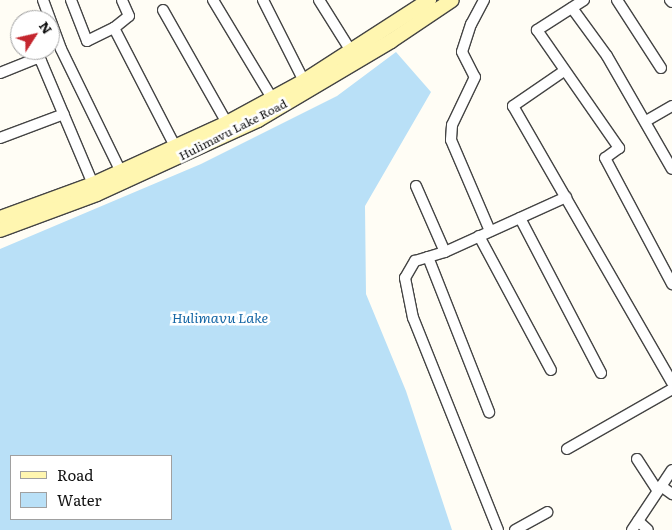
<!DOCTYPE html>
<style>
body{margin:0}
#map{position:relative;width:672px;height:530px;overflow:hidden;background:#fffdf5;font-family:Literata,serif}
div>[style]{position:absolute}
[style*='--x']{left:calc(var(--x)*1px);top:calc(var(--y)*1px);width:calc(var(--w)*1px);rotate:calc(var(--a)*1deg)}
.water>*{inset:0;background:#b9e0f7}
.roads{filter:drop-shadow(1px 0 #444) drop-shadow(-1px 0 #444) drop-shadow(0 1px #444) drop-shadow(0 -1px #444)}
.minor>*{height:10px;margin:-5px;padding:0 5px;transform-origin:5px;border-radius:5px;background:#fff}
.secondary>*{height:14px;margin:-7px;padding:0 7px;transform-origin:7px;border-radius:7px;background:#fff6b0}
span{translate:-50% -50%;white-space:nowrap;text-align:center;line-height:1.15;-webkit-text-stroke:5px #fff;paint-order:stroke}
.street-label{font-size:12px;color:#111}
.water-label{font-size:14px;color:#1768a6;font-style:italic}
.legend{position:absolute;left:10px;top:455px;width:162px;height:65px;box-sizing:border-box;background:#fff;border:1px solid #a0a0a0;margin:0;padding:6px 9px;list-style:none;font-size:15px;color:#111}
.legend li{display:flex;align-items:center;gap:10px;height:25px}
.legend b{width:25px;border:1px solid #a0a0a0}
.north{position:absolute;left:10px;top:10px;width:50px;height:50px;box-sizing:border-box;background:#fff;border:1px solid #a0a0a0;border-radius:50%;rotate:55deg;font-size:14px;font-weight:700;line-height:20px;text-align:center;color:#111}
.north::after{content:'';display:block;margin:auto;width:18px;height:22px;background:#c4262e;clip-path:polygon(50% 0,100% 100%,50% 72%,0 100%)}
</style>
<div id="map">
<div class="water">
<i style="clip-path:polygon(evenodd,396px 52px,431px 92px,365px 206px,366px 294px,406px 391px,452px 530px,0 530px,0 249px,201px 164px,337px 96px,396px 52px,11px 456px,171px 456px,171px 519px,11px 519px,11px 456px)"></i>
</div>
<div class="roads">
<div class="minor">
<i style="--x:43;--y:0;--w:52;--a:69.8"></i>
<i style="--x:61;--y:49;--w:137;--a:64"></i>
<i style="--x:71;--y:0;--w:44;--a:68.7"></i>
<i style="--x:87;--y:41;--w:30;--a:-26"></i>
<i style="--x:114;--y:28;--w:140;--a:62.7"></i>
<i style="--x:213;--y:0;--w:117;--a:59"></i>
<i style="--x:263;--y:0;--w:91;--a:63.2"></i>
<i style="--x:319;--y:0;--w:66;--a:58"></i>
<i style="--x:484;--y:0;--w:27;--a:118"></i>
<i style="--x:471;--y:24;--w:29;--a:108"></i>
<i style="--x:462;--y:52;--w:28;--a:63"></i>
<i style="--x:475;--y:77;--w:53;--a:115.6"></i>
<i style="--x:452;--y:125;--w:15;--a:94"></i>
<i style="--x:451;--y:140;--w:99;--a:66.8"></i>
<i style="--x:584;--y:0;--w:56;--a:147.4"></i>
<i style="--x:537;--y:30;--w:144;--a:55.2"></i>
<i style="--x:619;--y:148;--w:17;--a:144"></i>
<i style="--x:605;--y:158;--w:143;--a:62"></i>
<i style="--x:617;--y:0;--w:81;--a:57.1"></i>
<i style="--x:670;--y:0;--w:3;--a:45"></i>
<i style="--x:572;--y:8;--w:59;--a:53.9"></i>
<i style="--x:607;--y:56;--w:130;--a:60.1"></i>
<i style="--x:163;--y:10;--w:130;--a:60.5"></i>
<i style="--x:114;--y:28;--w:19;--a:-39"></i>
<i style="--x:129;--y:16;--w:17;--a:-114"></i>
<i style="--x:564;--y:71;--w:62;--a:145.5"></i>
<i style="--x:513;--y:106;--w:319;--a:60.1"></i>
<i style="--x:0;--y:73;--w:40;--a:-22"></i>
<i style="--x:37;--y:58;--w:5;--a:37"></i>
<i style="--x:41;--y:61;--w:134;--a:67.1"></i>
<i style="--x:646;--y:121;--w:30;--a:-30"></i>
<i style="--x:0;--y:138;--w:68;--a:-20.6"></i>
<i style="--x:416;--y:186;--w:72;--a:66.3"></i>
<i style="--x:520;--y:218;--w:175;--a:62.4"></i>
<i style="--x:479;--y:236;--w:152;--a:61.8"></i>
<i style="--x:428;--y:257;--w:167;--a:68.5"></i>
<i style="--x:567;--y:449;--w:121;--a:-29.7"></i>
<i style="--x:637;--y:459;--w:38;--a:57"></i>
<i style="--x:661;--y:486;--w:14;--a:36"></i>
<i style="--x:638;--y:521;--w:13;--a:42"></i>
<i style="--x:498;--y:530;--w:228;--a:-111.8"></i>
<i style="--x:413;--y:318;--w:41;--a:-101.3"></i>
<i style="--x:405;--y:278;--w:20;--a:-60"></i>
<i style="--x:415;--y:261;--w:31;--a:-17"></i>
<i style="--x:445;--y:252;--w:133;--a:-24.4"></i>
<i style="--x:515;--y:530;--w:37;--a:-29"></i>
<i style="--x:632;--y:530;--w:72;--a:-56.3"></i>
</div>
<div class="secondary">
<i style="--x:0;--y:218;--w:99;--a:-20.1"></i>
<i style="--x:93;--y:184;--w:147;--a:-24.5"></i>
<i style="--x:227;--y:123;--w:88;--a:-28.6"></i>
<i style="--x:304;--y:81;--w:149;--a:-32.9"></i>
<i style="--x:0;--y:230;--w:103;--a:-20.4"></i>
<i style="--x:97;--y:194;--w:177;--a:-24.7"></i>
<i style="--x:258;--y:120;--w:155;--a:-30.7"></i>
<i style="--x:391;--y:41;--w:73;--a:-33.9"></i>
</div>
</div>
<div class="street-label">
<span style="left:233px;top:130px;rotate:-27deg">Hulimavu Lake Road</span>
</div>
<div class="water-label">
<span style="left:220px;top:317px">Hulimavu Lake</span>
</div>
<ul class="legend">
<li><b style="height:6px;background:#fff6b0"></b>Road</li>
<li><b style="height:14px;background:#b9e0f7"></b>Water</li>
</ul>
<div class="north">N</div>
</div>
